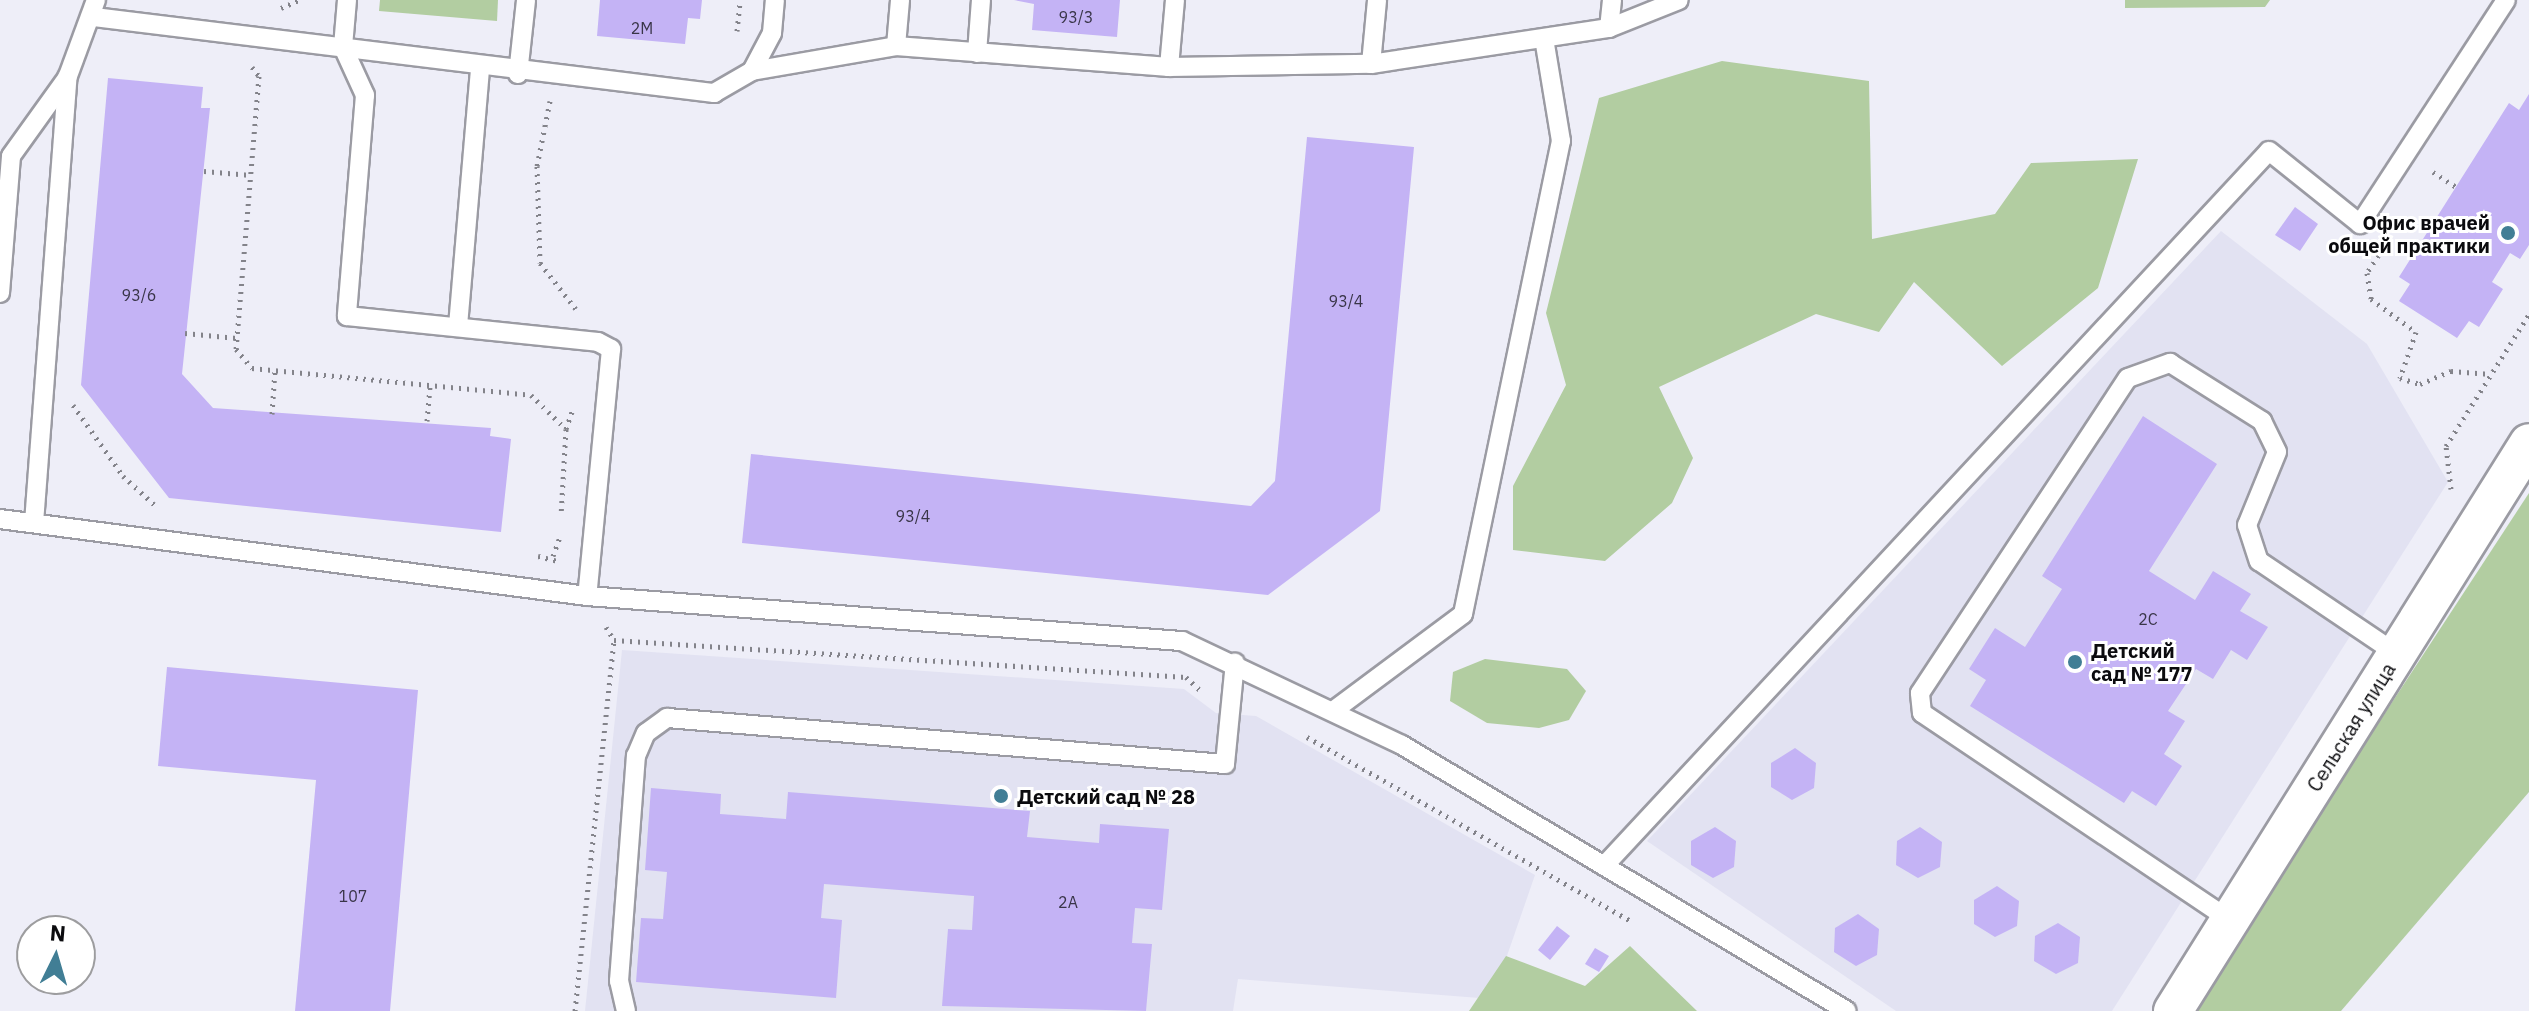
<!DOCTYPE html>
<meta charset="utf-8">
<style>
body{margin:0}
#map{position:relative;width:2529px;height:1011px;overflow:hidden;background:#eeeef8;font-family:"IBM Plex Sans",sans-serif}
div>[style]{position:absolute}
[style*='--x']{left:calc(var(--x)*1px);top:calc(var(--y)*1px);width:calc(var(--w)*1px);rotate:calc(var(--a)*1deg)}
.built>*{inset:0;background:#e2e2f2}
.green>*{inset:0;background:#b2cda1}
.building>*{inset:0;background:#c4b3f5}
.path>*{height:5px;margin-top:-2.5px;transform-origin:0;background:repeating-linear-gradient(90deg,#83838a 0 2px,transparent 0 8px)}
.roads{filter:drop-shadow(2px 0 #9b9ba3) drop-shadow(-2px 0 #9b9ba3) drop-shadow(0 2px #9b9ba3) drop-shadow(0 -2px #9b9ba3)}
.service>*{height:18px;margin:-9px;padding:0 9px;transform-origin:9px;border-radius:9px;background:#fff}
.minor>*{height:38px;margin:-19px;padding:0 19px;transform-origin:19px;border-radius:19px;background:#fff}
.dots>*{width:22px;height:22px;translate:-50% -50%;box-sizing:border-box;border:4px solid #fff;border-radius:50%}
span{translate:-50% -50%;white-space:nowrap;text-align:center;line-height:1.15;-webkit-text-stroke:6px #fff;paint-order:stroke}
.number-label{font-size:16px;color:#393548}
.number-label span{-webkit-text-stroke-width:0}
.poi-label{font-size:20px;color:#0b0b0e;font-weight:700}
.right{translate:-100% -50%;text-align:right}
.left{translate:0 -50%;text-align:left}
.street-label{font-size:20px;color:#0b0b0e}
.north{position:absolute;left:16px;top:915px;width:80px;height:80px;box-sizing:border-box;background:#fff;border:2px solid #9d9d9f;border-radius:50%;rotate:5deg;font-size:22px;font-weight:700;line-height:32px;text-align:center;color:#0b0b0e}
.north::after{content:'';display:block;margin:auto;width:28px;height:36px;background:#417e95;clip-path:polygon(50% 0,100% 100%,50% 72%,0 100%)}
</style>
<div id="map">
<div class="built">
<i style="clip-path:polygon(2221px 231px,2367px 344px,2448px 482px,2112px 1011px,1896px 1011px,1647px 841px)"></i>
<i style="clip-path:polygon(622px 650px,1184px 689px,1216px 713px,1256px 716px,1535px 875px,1492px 999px,1238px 979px,1233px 1011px,585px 1011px)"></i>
</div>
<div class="green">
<i style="clip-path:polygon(380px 0,498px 0,497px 21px,379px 11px)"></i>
<i style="clip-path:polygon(2125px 0,2270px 0,2265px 7px,2125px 8px)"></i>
<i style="clip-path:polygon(1722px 61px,1869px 81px,1872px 239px,1995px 214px,2031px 163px,2138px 159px,2098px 288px,2002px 366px,1914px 282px,1879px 332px,1816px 314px,1659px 387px,1693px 458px,1672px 503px,1605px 561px,1513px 550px,1513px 486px,1566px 385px,1546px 313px,1599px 98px)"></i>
<i style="clip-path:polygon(2529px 493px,2529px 792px,2341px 1011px,2190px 1011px)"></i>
<i style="clip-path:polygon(1485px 659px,1567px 669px,1586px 691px,1569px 720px,1539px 728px,1487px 723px,1450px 701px,1453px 672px)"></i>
<i style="clip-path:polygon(1630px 946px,1697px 1011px,1469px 1011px,1506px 956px,1585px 986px)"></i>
</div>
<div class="building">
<i style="clip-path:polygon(600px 0,702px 0,700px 19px,688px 18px,685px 44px,597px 36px)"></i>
<i style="clip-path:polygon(1014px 0,1120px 0,1117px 37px,1032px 30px,1034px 4px)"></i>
<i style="clip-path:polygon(108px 78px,203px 87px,201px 108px,210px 108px,182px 374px,213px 408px,491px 428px,490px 436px,511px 439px,501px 532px,169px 498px,81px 385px)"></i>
<i style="clip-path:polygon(2529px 94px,2529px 245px,2520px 259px,2510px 253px,2492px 282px,2503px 289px,2479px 327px,2469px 321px,2457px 338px,2399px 301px,2410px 284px,2399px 277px,2509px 103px,2519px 110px)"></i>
<i style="clip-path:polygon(1307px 137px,1414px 147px,1380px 511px,1268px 595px,742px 543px,751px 454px,1251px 506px,1275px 481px)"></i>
<i style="clip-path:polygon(2295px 207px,2318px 224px,2300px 251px,2275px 235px)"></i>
<i style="clip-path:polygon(2143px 416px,2217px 464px,2149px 571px,2195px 600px,2213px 571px,2251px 594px,2240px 611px,2268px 627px,2247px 660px,2231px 650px,2213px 679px,2196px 669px,2168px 711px,2185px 721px,2164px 754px,2182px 766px,2156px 806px,2132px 791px,2124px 803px,1970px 706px,1986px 680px,1969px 669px,1995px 628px,2025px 647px,2062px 589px,2042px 576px)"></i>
<i style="clip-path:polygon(167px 667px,418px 690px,390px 1011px,295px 1011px,316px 780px,158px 766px)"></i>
<i style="clip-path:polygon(1795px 748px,1816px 763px,1814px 788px,1792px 800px,1771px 787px,1771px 763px)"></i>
<i style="clip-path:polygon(651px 788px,721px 794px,720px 814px,786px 819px,788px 792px,1030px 811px,1027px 837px,1099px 843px,1100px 824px,1169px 829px,1162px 910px,1135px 908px,1132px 943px,1152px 944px,1146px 1011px,942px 1006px,948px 929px,972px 930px,974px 896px,824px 884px,821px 918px,842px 920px,836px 998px,636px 982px,641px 918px,663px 919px,667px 872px,645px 870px)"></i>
<i style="clip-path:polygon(1715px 827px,1736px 841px,1734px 867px,1713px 878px,1691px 865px,1691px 841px)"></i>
<i style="clip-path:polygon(1920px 827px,1942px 842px,1940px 867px,1918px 878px,1896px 865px,1897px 841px)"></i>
<i style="clip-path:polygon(1997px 886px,2019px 901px,2017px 926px,1995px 937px,1974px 924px,1974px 900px)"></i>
<i style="clip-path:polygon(1858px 914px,1879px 929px,1877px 955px,1856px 966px,1834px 952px,1835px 928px)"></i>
<i style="clip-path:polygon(2058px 923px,2080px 937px,2078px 963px,2056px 974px,2034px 961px,2035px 936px)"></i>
<i style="clip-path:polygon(1557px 926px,1570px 936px,1550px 960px,1538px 950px)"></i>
<i style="clip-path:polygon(1595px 948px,1609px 956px,1599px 972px,1585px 964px)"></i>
</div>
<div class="path">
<i style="--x:281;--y:8;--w:20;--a:-24"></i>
<i style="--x:737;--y:31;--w:31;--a:-84"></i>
<i style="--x:252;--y:67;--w:11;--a:52"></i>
<i style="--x:259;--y:76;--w:274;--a:94.8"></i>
<i style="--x:236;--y:349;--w:25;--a:50"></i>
<i style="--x:252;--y:368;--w:280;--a:5.5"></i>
<i style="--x:531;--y:395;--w:49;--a:44.2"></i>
<i style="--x:566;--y:429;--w:86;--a:93.3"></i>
<i style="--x:550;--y:101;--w:66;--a:101.3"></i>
<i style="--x:537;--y:166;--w:97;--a:88.2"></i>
<i style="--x:540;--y:263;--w:58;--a:52"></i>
<i style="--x:204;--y:171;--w:47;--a:4.9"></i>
<i style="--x:2433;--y:172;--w:27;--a:33"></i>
<i style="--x:2387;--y:242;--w:37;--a:123"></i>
<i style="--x:2367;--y:273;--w:26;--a:81"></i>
<i style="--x:2371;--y:299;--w:56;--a:36.3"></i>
<i style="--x:2416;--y:332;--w:49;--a:109.2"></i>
<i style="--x:2400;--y:378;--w:21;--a:17"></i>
<i style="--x:2420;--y:384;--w:34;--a:-23"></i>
<i style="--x:2451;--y:371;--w:40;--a:4.3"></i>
<i style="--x:185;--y:333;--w:52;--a:5.5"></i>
<i style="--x:73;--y:405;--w:87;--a:54.8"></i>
<i style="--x:123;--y:476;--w:47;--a:42.4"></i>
<i style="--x:272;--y:414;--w:44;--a:-86.1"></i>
<i style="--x:427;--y:421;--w:36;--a:-85"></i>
<i style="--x:566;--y:429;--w:21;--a:-71"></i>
<i style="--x:2451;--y:489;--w:43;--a:-96.6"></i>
<i style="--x:2446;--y:446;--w:156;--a:-57.8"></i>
<i style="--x:538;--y:556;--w:21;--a:14"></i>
<i style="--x:553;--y:556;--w:20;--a:-70"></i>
<i style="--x:606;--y:627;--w:15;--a:58"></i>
<i style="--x:1307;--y:737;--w:374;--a:29.6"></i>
<i style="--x:575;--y:1011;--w:373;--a:-84"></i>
<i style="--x:614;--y:640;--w:573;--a:3.7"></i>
<i style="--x:1186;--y:677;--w:21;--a:43"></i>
</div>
<div class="roads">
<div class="service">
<i style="--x:347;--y:0;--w:47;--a:94.9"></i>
<i style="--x:343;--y:47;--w:53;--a:65.4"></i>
<i style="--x:365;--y:95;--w:222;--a:94.7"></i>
<i style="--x:347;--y:316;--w:252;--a:5.9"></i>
<i style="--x:598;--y:342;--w:15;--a:28"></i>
<i style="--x:611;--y:349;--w:248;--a:95.5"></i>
<i style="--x:1612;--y:0;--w:28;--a:96"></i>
<i style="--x:1609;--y:28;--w:75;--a:-21.8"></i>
<i style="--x:94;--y:17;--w:625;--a:6.99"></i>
<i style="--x:714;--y:93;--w:44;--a:-30.1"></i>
<i style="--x:752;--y:71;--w:43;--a:-62.2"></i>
<i style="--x:772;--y:33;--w:33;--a:-85"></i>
<i style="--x:896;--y:46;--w:46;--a:-85"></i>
<i style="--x:977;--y:53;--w:53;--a:-85.7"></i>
<i style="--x:1371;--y:64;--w:64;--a:-84.6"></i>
<i style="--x:1169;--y:67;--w:67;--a:-84.9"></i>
<i style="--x:752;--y:71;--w:146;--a:-9.8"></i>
<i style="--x:896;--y:46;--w:274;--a:4.4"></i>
<i style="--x:1169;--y:67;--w:202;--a:-0.9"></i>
<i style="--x:1371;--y:64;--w:241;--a:-8.6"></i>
<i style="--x:518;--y:74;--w:74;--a:-83.8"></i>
<i style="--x:0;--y:293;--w:137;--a:-85.4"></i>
<i style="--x:11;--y:156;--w:96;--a:-54.3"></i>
<i style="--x:458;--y:326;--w:259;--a:-85.1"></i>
<i style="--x:0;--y:519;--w:592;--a:7.47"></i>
<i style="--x:587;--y:596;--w:597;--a:4.33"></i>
<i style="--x:1182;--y:641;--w:243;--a:25.3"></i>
<i style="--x:1402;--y:745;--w:518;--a:30.87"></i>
<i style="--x:34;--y:523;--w:448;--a:-85.7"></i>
<i style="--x:68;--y:76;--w:81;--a:-69.8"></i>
<i style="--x:1333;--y:711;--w:162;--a:-36.7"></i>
<i style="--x:1463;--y:614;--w:483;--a:-78.3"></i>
<i style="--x:1561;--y:141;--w:104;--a:-99.4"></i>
<i style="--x:1604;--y:866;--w:976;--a:-47.08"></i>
<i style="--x:2269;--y:151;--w:117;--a:38.7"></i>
<i style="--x:2360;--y:224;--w:267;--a:-56.9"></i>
<i style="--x:2230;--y:920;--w:371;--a:-146.1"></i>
<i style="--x:1922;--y:713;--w:20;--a:-96"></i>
<i style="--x:1920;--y:693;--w:377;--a:-56.6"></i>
<i style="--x:2128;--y:378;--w:45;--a:-19.7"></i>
<i style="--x:2170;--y:363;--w:109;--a:32.2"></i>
<i style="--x:2262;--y:421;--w:34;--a:64"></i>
<i style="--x:2277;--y:452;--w:79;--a:112.3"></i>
<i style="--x:2247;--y:525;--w:38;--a:72"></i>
<i style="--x:2259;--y:561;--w:166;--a:34"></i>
<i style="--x:626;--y:1011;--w:31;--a:-103"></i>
<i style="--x:619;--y:981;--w:226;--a:-85.7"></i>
<i style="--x:636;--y:756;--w:25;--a:-67"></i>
<i style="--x:646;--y:733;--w:26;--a:-36"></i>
<i style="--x:667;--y:718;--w:560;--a:4.71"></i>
<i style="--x:1225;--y:764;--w:102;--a:-84.4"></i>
</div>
<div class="minor">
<i style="--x:2173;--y:1011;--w:670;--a:-57.92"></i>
</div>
</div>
<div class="dots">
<i style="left:2508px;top:233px;background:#417e95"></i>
<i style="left:2075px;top:662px;background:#417e95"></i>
<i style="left:1001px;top:796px;background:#417e95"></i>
</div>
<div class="number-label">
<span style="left:1076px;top:17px">93/3</span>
<span style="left:642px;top:28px">2М</span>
<span style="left:139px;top:295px">93/6</span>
<span style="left:1346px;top:301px">93/4</span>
<span style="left:913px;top:516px">93/4</span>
<span style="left:2148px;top:619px">2С</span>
<span style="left:353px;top:896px">107</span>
<span style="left:1068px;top:902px">2А</span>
</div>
<div class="poi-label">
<span class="right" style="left:2490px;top:234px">Офис врачей<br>общей практики</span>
<span class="left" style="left:2091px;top:662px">Детский<br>сад № 177</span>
<span class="left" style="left:1017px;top:796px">Детский сад № 28</span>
</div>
<div class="street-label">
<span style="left:2351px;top:727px;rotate:-58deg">Сельская улица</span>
</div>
<div class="north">N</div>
</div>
